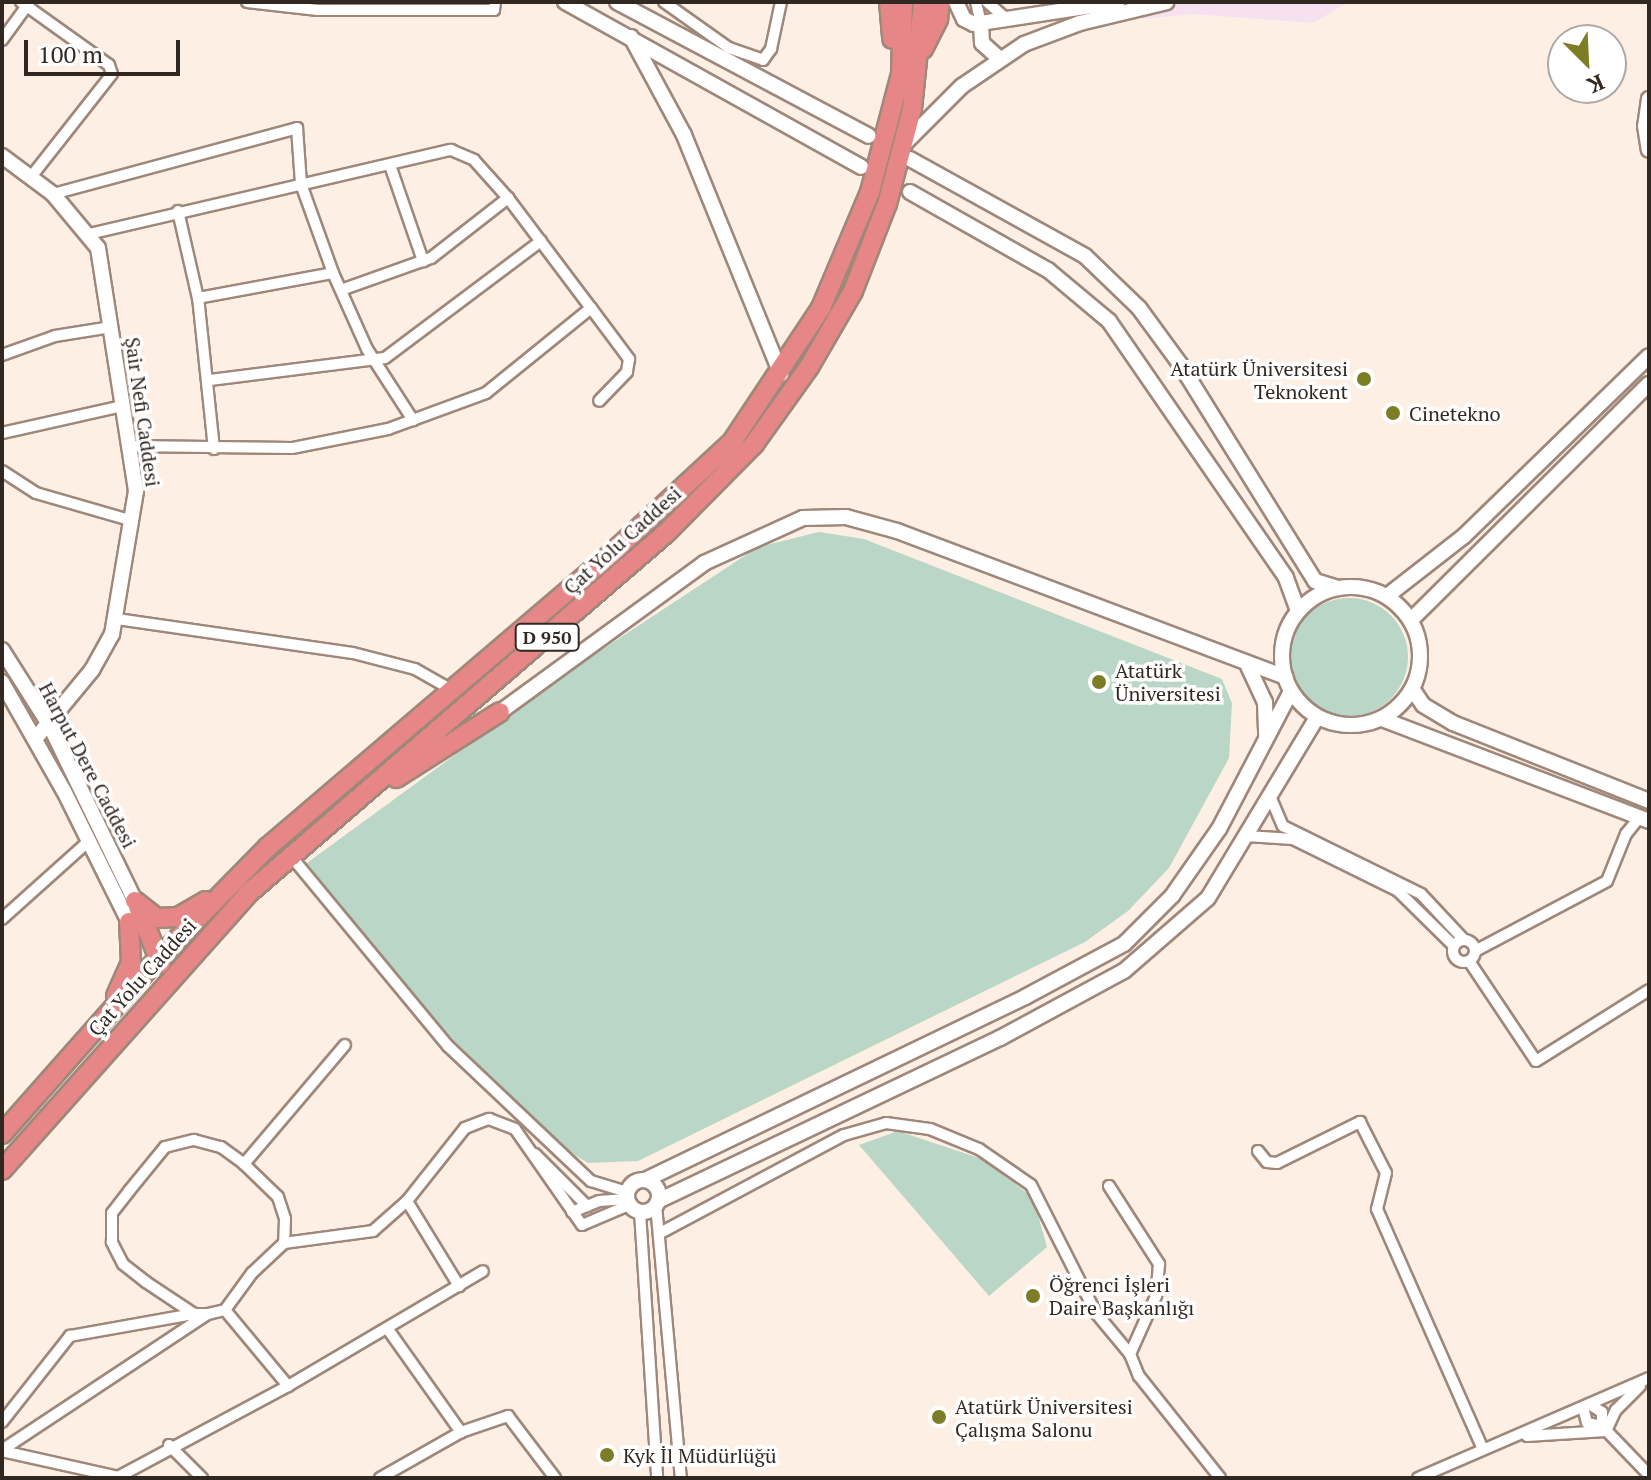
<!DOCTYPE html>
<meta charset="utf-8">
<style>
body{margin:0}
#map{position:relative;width:1651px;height:1480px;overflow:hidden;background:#feefe5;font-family:"PT Serif",serif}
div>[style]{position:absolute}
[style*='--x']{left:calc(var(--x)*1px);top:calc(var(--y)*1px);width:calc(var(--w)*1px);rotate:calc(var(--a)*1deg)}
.medical>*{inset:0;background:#f6e1f0}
.green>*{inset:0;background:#bad6c7}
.round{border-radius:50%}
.roads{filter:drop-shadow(2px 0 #9f8879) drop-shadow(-2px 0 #9f8879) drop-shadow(0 2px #9f8879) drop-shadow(0 -2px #9f8879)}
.street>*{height:10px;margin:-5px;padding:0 5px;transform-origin:5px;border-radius:5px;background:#fff}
.street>.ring{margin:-5px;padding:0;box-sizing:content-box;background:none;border:10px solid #fff;border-radius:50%}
.secondary>*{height:14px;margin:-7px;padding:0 7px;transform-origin:7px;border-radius:7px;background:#fff}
.secondary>.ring{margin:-7px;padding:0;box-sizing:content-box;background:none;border:14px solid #fff;border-radius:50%}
.highway>*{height:18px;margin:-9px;padding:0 9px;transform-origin:9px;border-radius:9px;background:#e68687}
.dots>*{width:22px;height:22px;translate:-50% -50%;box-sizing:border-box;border:4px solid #fff;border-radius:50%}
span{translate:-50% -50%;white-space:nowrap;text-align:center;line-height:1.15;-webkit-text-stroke:7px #fff;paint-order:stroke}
.shield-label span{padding:2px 6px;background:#fff;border:2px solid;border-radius:6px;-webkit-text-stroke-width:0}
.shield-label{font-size:18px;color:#322822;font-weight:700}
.poi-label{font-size:20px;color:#322822}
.right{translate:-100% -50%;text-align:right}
.left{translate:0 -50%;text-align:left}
.street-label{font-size:20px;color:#322822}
.frame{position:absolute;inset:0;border:4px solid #322822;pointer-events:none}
.north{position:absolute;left:1547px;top:24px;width:80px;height:80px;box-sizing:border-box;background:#fff;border:2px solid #ada9a7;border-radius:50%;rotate:156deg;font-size:22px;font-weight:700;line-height:32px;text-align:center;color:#322822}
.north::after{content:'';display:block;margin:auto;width:28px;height:36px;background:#7d7d25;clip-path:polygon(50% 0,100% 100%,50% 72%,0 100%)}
.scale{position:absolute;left:24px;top:40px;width:156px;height:36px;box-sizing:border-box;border:4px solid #322822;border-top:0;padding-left:10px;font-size:24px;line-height:28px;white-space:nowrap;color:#322822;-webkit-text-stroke:6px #fff;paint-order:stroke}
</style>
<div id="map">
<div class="medical">
<i style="clip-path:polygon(1002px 2px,1349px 2px,1313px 23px,1193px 14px,1144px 19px,1060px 3px)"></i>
</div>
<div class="green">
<i style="clip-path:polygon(819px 532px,864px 539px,1222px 679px,1232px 703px,1229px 758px,1169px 868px,1128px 911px,1085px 942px,638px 1161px,588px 1163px,567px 1150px,419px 1007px,300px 868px,574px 668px,758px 547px)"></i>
<i class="round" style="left:1290px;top:598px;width:118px;height:118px"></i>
<i style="clip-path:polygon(898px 1131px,985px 1160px,1033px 1198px,1047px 1247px,989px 1296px,859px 1145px)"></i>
</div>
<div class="roads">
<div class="street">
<i style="--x:21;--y:2;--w:108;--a:35.6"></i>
<i style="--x:109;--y:65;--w:9;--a:72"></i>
<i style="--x:112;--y:74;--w:131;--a:128.2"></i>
<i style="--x:247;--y:2;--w:71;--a:6.4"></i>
<i style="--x:318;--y:10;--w:176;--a:0"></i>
<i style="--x:494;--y:10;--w:8;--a:-83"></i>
<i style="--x:664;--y:2;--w:80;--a:35.3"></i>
<i style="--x:729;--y:48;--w:36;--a:19"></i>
<i style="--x:763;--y:60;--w:14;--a:-54"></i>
<i style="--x:771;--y:49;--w:48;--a:-78"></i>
<i style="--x:976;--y:2;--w:23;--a:77"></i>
<i style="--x:987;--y:2;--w:28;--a:41"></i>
<i style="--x:2;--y:40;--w:46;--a:-53.9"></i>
<i style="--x:390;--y:165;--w:102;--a:71"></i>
<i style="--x:53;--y:194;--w:253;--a:-15.1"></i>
<i style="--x:297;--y:128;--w:56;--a:85.9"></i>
<i style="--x:301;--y:184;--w:95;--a:70.2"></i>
<i style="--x:333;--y:273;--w:83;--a:65.9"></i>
<i style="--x:367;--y:349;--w:85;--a:57.1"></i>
<i style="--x:178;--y:211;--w:89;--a:77.1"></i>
<i style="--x:89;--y:234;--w:372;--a:-13.1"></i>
<i style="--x:451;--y:150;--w:25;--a:23"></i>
<i style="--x:474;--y:160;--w:51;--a:48.2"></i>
<i style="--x:508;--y:198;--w:138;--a:53"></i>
<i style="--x:591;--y:308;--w:135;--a:141"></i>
<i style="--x:486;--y:393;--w:104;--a:159.8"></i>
<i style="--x:388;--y:429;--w:98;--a:168.8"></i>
<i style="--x:292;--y:448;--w:164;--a:-179.3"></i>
<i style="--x:341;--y:290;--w:96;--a:-19.6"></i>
<i style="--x:431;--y:258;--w:98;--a:-37.9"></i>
<i style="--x:591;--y:308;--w:64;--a:53.3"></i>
<i style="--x:629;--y:359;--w:13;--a:99"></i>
<i style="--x:627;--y:372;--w:40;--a:134"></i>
<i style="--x:2;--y:355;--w:56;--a:-19.7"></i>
<i style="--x:55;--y:336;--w:57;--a:-9.1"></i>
<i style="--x:210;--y:380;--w:176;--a:-7.2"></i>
<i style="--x:385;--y:358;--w:195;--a:-36.9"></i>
<i style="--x:2;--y:433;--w:124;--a:-12.6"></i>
<i style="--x:214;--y:449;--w:152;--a:-96"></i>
<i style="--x:198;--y:298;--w:137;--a:-10.5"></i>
<i style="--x:2;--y:471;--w:40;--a:32.9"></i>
<i style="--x:36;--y:493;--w:101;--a:16.1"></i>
<i style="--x:117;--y:619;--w:238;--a:8.2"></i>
<i style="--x:353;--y:653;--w:64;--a:14.5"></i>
<i style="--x:415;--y:669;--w:43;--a:29.6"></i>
<i style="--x:1270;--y:796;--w:33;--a:67"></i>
<i style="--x:1283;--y:826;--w:154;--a:26.2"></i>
<i style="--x:1421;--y:894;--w:63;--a:46.9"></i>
<i style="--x:1246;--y:836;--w:47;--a:3.7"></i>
<i style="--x:1293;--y:839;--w:117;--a:26.3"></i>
<i style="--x:1398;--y:891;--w:78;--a:44.5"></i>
<i style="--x:290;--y:855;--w:248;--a:50.4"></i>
<i style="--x:448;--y:1046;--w:197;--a:43.4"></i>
<i style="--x:591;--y:1181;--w:38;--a:17"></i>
<i style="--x:2;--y:919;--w:117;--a:-41.9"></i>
<i class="ring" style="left:1453px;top:940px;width:12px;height:12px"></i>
<i style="--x:1475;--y:951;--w:149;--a:-27.9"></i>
<i style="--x:1607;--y:881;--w:51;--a:-68"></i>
<i style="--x:1626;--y:834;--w:22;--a:-51"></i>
<i style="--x:1469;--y:961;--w:120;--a:56.2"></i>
<i style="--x:1536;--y:1061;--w:133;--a:-32.1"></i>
<i style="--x:194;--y:1140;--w:28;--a:15"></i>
<i style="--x:221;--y:1147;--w:29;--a:36"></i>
<i style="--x:244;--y:1164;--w:47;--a:44.1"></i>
<i style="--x:278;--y:1197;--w:23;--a:72"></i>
<i style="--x:285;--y:1219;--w:24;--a:92"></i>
<i style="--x:284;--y:1243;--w:44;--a:136.8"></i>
<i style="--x:252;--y:1273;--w:46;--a:126.1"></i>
<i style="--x:225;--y:1310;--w:17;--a:167"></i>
<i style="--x:208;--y:1314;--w:14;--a:180"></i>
<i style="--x:194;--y:1314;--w:58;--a:-146.3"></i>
<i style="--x:146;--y:1282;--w:29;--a:-142"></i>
<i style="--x:123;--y:1264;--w:25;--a:-117"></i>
<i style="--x:112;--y:1242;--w:29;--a:-90"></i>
<i style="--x:112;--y:1213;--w:28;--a:-52"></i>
<i style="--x:129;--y:1191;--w:57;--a:-50.7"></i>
<i style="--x:165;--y:1147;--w:30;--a:-14"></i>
<i style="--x:1258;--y:1151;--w:14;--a:51"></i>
<i style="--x:1267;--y:1162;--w:10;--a:6"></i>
<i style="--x:1277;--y:1163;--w:93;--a:-26.3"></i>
<i style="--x:1360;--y:1122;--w:57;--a:63"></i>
<i style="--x:1386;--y:1173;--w:37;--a:104"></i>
<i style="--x:1377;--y:1209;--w:260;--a:66.2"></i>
<i style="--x:535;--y:1154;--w:74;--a:45"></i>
<i style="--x:244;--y:1164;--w:156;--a:-49.7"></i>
<i style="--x:1109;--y:1186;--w:93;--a:57.3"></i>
<i style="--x:1159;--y:1264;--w:32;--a:95"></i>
<i style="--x:1156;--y:1296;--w:64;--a:114.1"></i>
<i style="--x:1130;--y:1354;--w:24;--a:68"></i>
<i style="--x:1139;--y:1376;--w:130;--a:51.5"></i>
<i style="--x:407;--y:1201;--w:100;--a:58.5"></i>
<i style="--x:656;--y:1205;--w:274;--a:84.8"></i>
<i style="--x:572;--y:1212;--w:29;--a:-22"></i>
<i style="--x:599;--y:1201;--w:28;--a:-4"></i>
<i style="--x:640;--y:1212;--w:267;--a:86.3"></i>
<i style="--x:662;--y:1232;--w:206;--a:-28.1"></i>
<i style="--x:844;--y:1135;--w:44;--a:-15.9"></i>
<i style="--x:886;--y:1123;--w:44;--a:7.8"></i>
<i style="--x:930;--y:1129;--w:53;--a:22.2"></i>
<i style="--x:979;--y:1149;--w:63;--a:34.7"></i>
<i style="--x:1031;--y:1185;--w:144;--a:63.1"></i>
<i style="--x:1096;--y:1313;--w:53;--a:50.3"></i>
<i style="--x:284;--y:1243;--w:90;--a:-7.7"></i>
<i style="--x:373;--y:1231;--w:45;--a:-41.4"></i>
<i style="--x:407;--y:1201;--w:93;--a:-51.5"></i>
<i style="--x:465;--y:1128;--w:26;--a:-21"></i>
<i style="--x:489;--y:1119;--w:28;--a:21"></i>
<i style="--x:515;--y:1129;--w:117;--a:55.1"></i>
<i style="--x:582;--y:1225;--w:51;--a:-23.1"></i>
<i style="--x:225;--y:1310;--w:99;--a:50.3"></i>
<i style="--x:387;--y:1328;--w:128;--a:54.6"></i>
<i style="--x:1589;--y:1404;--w:15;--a:32"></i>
<i style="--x:1602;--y:1412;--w:14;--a:90"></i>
<i style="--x:1583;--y:1407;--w:16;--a:76"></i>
<i style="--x:1587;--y:1423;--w:15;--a:11"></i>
<i style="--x:1602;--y:1426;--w:68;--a:46.2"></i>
<i style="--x:2;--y:1422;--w:110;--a:-51.7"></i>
<i style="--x:70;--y:1336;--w:126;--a:-10.1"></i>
<i style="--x:1527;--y:1436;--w:79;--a:-3.6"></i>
<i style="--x:1606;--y:1431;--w:23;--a:-65"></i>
<i style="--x:1616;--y:1410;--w:34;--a:-45"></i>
<i style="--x:169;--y:1445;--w:47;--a:45"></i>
<i style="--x:2;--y:1450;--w:245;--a:-33.5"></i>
<i style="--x:2;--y:1451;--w:119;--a:12.6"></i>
<i style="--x:118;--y:1477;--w:193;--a:-28.2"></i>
<i style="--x:288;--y:1386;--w:226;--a:-30.5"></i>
<i style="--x:380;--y:1478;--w:93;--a:-29.6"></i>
<i style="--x:461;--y:1432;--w:50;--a:-18.8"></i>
<i style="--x:508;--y:1416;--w:78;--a:52.8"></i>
<i style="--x:1418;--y:1478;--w:252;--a:-23.4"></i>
</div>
<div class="secondary">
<i style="--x:565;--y:2;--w:339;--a:29.1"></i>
<i style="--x:617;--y:2;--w:285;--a:28"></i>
<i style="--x:956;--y:2;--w:19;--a:65"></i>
<i style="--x:964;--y:19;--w:11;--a:27"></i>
<i style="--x:974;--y:24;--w:145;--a:-8.7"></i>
<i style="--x:981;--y:24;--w:19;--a:87"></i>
<i style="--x:982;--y:43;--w:24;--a:42"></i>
<i style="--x:631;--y:37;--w:111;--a:61.6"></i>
<i style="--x:684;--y:135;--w:258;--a:67.9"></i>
<i style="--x:1649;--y:99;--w:27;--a:98"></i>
<i style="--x:1645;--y:126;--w:24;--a:81"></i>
<i style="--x:903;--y:145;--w:83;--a:-45"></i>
<i style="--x:962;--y:86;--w:75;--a:-34.1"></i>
<i style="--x:1024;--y:44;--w:60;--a:-20.6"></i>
<i style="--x:1080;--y:23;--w:89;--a:-13.6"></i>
<i style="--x:2;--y:156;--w:64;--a:36.7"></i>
<i style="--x:53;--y:194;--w:70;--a:50.2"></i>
<i style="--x:98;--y:248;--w:246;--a:81.1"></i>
<i style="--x:136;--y:491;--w:145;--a:99.5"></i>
<i style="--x:112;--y:634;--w:41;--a:119.1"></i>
<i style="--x:92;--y:670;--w:88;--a:129.5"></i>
<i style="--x:910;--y:159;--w:200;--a:29"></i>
<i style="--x:1085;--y:256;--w:75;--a:43.9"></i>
<i style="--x:1139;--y:308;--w:69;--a:53.8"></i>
<i style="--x:1180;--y:364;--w:256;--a:58.1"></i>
<i style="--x:1315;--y:581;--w:24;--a:17"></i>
<i style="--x:910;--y:192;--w:159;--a:29.5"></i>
<i style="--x:1048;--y:270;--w:80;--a:39.9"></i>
<i style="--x:1109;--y:321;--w:312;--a:55.4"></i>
<i style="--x:1286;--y:578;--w:35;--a:70"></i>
<i class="ring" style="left:1282px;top:587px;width:124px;height:124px"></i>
<i style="--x:1387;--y:596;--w:98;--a:-37.9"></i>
<i style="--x:1464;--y:536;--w:258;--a:-44.2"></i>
<i style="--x:1411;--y:620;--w:335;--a:-44.8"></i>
<i style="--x:2;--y:650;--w:90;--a:57.7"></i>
<i style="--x:50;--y:726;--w:195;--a:64.1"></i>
<i style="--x:1248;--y:666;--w:40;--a:65"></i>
<i style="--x:1265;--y:702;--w:35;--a:88"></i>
<i style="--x:2;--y:682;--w:125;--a:60.4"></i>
<i style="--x:64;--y:791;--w:146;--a:63.6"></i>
<i style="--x:1413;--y:690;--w:18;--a:56"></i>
<i style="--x:1423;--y:705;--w:35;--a:31"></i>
<i style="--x:1453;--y:723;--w:211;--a:21.7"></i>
<i style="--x:500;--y:712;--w:253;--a:-36.1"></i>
<i style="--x:704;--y:563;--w:109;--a:-24.4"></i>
<i style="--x:803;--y:518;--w:43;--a:-1.3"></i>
<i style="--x:846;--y:517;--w:53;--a:15.4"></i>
<i style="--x:897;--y:531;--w:415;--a:20.6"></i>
<i style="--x:1382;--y:719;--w:286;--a:20.9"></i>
<i class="ring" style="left:627px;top:1180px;width:18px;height:18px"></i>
<i style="--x:645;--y:1180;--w:422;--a:-25.7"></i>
<i style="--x:1025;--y:997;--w:112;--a:-28.2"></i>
<i style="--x:1124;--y:944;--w:68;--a:-45"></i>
<i style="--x:1172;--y:896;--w:82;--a:-55"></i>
<i style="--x:1219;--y:829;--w:156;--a:-62.4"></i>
<i style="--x:658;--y:1201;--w:379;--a:-25.5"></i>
<i style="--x:1000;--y:1038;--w:141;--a:-28.4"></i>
<i style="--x:1124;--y:971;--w:111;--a:-41"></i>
<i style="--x:1208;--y:898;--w:211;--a:-58.9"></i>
</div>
<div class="highway">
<i style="--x:889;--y:2;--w:37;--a:85"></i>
<i style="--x:923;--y:49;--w:34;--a:-63"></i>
<i style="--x:938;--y:19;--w:17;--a:-83"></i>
<i style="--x:396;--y:778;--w:123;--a:-32.4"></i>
<i style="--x:135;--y:901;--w:28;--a:38"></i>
<i style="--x:157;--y:918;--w:21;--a:-3"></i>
<i style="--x:178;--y:917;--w:32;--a:-30"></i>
<i style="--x:138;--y:907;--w:61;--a:68"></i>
<i style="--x:116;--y:996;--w:36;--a:-66"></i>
<i style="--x:131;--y:963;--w:41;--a:-92.8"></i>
<i style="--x:2;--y:1134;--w:219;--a:-48.5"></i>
<i style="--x:147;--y:970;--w:173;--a:-45.5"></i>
<i style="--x:268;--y:847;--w:451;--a:-40.5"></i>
<i style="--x:611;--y:554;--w:165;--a:-42.8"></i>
<i style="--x:732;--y:442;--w:161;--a:-56.4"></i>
<i style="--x:821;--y:308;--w:126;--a:-67.1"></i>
<i style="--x:870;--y:192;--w:122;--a:-75.3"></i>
<i style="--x:901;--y:74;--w:72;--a:-88.4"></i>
<i style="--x:2;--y:1170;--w:374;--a:-48.3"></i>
<i style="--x:251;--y:891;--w:549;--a:-40.79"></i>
<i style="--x:667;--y:532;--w:124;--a:-45.3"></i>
<i style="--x:754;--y:444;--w:95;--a:-54.5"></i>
<i style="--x:809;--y:367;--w:88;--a:-59.9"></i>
<i style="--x:853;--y:291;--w:93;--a:-68.7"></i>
<i style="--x:887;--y:204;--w:98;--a:-75.3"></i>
<i style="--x:912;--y:109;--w:108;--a:-84.1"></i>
</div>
</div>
<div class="dots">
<i style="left:1364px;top:379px;background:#7d7d25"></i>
<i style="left:1393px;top:413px;background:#7d7d25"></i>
<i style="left:1099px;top:682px;background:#7d7d25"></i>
<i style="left:1033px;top:1296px;background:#7d7d25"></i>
<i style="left:939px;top:1417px;background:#7d7d25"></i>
<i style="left:607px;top:1455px;background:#7d7d25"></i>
</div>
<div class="shield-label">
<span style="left:547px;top:637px">D 950</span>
</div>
<div class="poi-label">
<span class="right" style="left:1348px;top:380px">Atatürk Üniversitesi<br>Teknokent</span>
<span class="left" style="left:1409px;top:413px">Cinetekno</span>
<span class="left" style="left:1115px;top:682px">Atatürk<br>Üniversitesi</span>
<span class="left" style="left:1049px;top:1296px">Öğrenci İşleri<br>Daire Başkanlığı</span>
<span class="left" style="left:955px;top:1418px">Atatürk Üniversitesi<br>Çalışma Salonu</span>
<span class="left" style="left:623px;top:1455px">Kyk İl Müdürlüğü</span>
</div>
<div class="street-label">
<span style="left:143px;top:412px;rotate:82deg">Şair Nefi Caddesi</span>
<span style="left:622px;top:540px;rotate:-42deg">Çat Yolu Caddesi</span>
<span style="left:88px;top:765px;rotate:62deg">Harput Dere Caddesi</span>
<span style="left:142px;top:977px;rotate:-48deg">Çat Yolu Caddesi</span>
</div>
<div class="frame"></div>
<div class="north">K</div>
<div class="scale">100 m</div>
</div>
